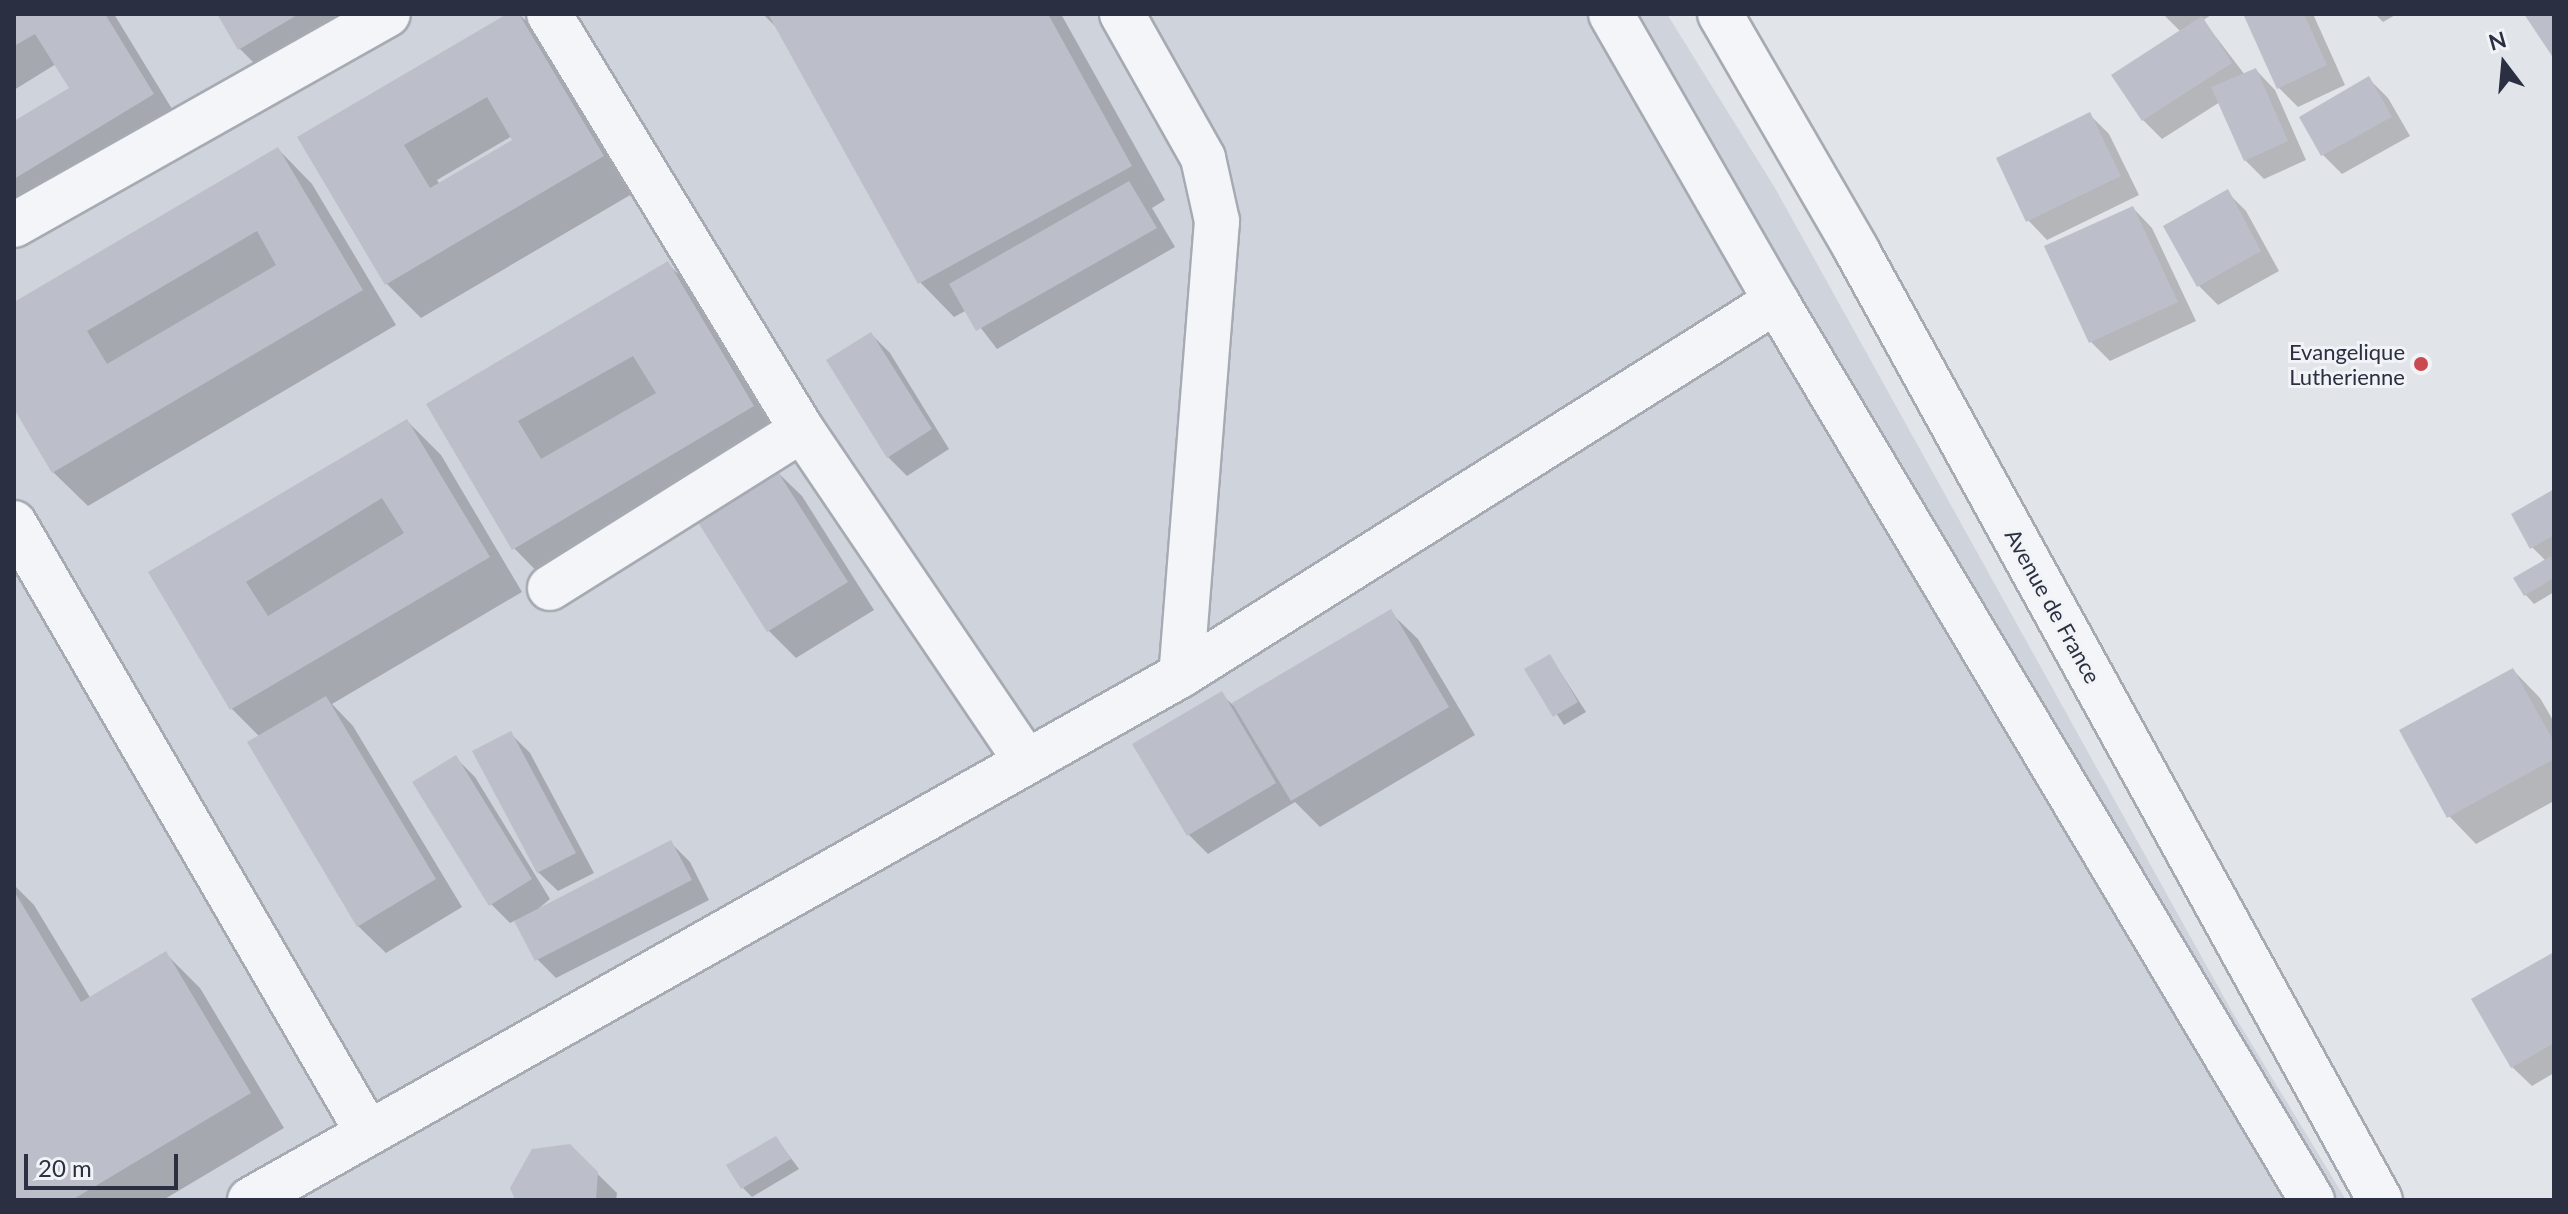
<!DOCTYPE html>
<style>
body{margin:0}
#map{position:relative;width:2568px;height:1214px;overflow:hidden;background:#e1e4e9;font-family:Lato,sans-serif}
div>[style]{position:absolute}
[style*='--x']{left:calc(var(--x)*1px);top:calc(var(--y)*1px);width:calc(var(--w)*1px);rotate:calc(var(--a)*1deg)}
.built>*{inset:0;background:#cfd3db}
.shadow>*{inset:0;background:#0003}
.building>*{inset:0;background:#bcbfc9}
.roads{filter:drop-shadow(2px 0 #a6aab3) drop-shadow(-2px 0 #a6aab3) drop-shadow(0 2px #a6aab3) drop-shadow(0 -2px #a6aab3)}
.minor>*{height:44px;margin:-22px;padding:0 22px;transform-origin:22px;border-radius:22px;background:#f4f5f8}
.dots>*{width:22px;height:22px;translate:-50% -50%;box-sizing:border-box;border:4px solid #f1f3f7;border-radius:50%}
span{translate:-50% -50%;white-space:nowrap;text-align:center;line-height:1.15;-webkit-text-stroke:6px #f1f3f7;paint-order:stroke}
.poi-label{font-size:22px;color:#2a3041}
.right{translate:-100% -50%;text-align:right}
.street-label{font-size:22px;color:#2a3041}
.frame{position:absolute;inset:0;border:16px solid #2a3041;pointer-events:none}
.north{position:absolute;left:2464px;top:24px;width:80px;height:80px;-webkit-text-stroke:6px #f1f3f7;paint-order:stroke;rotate:344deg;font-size:22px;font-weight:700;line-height:32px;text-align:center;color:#2a3041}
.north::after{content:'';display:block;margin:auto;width:28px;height:36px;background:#2a3041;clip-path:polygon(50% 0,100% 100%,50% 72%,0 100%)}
.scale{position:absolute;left:24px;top:1154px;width:154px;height:36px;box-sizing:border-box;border:4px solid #2a3041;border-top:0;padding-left:10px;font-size:24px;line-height:28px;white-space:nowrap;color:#2a3041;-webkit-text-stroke:6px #f1f3f7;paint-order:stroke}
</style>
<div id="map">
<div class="built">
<i style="clip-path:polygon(14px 14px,1667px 14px,1775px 188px,2231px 1010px,2346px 1200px,14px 1200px)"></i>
</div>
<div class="shadow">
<i style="clip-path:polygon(14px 14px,114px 14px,180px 122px,14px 223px,14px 124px,71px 89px,56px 64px,14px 90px)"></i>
<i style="clip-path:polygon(219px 14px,391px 14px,274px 83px,239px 48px)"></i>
<i style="clip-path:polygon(evenodd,511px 14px,519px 14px,550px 46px,637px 191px,421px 318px,387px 284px,300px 138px,511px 14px,512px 136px,515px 141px,440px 185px,437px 180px,512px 136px)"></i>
<i style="clip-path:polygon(763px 14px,1061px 14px,1165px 200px,1152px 208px,1175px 247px,997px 349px,967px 310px,954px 317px,920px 282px,776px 27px)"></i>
<i style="clip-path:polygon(2163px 14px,2213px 14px,2203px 20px,2245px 75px,2256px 70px,2275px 90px,2306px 160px,2264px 179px,2245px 160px,2220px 102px,2162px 139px,2143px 120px,2181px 32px)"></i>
<i style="clip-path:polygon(2253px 14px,2313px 14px,2345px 85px,2298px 107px,2279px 88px)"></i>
<i style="clip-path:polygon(2375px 14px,2397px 14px,2383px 22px)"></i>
<i style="clip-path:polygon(2369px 79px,2388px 98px,2410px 136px,2342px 174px,2323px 155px,2302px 118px)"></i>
<i style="clip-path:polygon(2090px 115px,2109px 134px,2139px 195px,2047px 240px,2028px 220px)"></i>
<i style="clip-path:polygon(278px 149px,312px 184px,396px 325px,88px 506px,53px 472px,14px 405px,14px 304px)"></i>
<i style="clip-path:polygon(2227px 192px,2246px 211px,2279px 271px,2218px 305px,2199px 286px)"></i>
<i style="clip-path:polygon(2133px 208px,2152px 228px,2196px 321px,2110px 361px,2091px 342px)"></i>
<i style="clip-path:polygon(667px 263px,702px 298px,787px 441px,548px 583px,514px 548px,429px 405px)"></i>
<i style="clip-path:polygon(871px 334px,890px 353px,949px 449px,907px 476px,888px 457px)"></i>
<i style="clip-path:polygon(407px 421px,441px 455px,522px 592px,332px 704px,353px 726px,462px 907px,386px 953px,358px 926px,260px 737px,232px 709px,150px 573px)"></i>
<i style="clip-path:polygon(774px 469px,802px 496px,874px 610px,796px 658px,769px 631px)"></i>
<i style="clip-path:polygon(2554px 491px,2554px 592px,2534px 604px,2525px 594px,2546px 561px,2532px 547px)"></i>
<i style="clip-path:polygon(1390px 612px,1418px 639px,1475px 735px,1320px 827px,1295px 802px,1208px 854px,1189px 835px,1135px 745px,1221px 694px,1233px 705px)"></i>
<i style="clip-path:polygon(1550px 656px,1586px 712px,1564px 725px,1527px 670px)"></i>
<i style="clip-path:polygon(2513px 670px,2540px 698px,2554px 722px,2554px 801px,2476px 844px,2449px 816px)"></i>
<i style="clip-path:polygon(511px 734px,530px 753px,594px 873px,558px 891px,538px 872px)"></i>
<i style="clip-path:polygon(456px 758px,475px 777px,550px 899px,532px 914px,671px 843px,690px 862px,709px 900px,556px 978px,537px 959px,516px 920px,510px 923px,491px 904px)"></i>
<i style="clip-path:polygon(14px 885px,34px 905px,91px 999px,166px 954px,200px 988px,284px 1128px,163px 1200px,14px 1200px)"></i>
<i style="clip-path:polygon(2554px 954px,2554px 1073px,2532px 1086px,2512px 1067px)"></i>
<i style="clip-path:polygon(776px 1138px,799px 1169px,752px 1197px,743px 1188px)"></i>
<i style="clip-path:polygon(569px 1146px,617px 1193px,616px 1200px,517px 1200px)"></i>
</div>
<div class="building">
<i style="clip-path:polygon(14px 14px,105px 14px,154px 94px,14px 179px,14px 121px,69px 88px,35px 34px,14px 46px)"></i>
<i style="clip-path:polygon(217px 14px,299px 14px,238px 50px)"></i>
<i style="clip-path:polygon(evenodd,507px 14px,519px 14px,604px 156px,385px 285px,297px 137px,507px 14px,487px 97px,512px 140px,430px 188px,404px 145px,487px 97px)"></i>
<i style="clip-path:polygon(768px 14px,1048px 14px,1132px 166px,918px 284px)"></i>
<i style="clip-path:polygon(2248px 14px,2304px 14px,2327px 65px,2277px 89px,2244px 16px)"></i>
<i style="clip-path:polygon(2524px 14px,2554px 14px,2554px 59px)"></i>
<i style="clip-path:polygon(2202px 16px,2232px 63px,2142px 121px,2111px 75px)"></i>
<i style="clip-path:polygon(2256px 68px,2288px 141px,2244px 161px,2211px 87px)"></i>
<i style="clip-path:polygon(2369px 76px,2392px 117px,2321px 156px,2299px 117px)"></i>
<i style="clip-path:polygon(2090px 112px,2121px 176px,2026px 222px,1996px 158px)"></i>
<i style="clip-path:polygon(evenodd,278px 147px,363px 290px,52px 473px,14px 409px,14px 302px,278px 147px,257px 231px,276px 265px,107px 364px,87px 331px,257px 231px)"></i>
<i style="clip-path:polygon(1129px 181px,1157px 228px,976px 331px,949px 284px)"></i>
<i style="clip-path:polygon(2228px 189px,2261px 251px,2197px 287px,2163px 226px)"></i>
<i style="clip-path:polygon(2133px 206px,2178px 302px,2089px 343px,2044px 246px)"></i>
<i style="clip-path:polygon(evenodd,668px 261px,754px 406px,512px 550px,426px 404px,668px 261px,633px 356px,656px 393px,541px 459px,518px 421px,633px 356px)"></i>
<i style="clip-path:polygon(871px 332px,932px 429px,887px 458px,826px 360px)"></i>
<i style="clip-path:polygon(evenodd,407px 419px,490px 557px,230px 710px,148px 572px,407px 419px,382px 498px,404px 533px,268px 616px,246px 582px,382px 498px)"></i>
<i style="clip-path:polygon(774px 466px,848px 582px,767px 632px,694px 516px)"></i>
<i style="clip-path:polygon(2554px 489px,2554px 535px,2530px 549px,2511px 514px)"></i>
<i style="clip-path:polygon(2551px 556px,2554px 578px,2524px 596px,2513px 578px)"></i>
<i style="clip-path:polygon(1391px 609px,1449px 707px,1291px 801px,1232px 703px)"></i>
<i style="clip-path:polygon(1550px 654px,1578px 702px,1553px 717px,1524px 669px)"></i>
<i style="clip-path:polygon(2513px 668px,2554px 742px,2554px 759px,2447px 818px,2399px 730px)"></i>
<i style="clip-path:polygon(1222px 691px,1276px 783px,1187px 836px,1132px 744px)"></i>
<i style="clip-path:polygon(326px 696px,436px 879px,357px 927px,247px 742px)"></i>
<i style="clip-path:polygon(511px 731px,576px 853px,537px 873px,472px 751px)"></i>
<i style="clip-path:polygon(456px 755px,532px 879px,489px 906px,412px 782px)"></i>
<i style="clip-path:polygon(671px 840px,692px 880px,535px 961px,514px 921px)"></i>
<i style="clip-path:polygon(14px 891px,81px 1002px,166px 951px,251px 1093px,72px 1200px,14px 1200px)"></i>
<i style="clip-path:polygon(2554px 952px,2554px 1043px,2511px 1068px,2471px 999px)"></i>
<i style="clip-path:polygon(776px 1136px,791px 1159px,741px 1189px,726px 1165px)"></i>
<i style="clip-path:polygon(570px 1144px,598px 1172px,596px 1200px,515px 1200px,510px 1188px,532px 1149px)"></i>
</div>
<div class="roads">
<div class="minor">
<i style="--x:549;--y:14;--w:487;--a:58.7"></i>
<i style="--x:802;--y:430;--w:400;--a:55.9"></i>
<i style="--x:1122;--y:14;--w:165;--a:60.6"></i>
<i style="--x:1203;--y:158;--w:65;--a:77.5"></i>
<i style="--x:1217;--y:221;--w:455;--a:94.5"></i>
<i style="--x:1611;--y:14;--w:331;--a:60.1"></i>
<i style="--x:1776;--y:301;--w:1047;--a:59.2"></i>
<i style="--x:1720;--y:14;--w:272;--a:59.9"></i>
<i style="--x:1856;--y:249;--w:1086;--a:61.15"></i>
<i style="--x:14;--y:225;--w:429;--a:-29.4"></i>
<i style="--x:14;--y:523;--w:705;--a:59.87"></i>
<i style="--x:550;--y:588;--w:297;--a:-32.1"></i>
<i style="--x:250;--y:1200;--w:1069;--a:-29.42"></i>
<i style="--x:1181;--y:675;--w:703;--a:-32.15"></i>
</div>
</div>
<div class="dots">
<i style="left:2421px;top:364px;background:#cb4a51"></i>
</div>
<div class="poi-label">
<span class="right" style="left:2405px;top:364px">Evangelique<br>Lutherienne</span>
</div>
<div class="street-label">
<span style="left:2053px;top:606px;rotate:61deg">Avenue de France</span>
</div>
<div class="frame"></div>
<div class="north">N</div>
<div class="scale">20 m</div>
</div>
